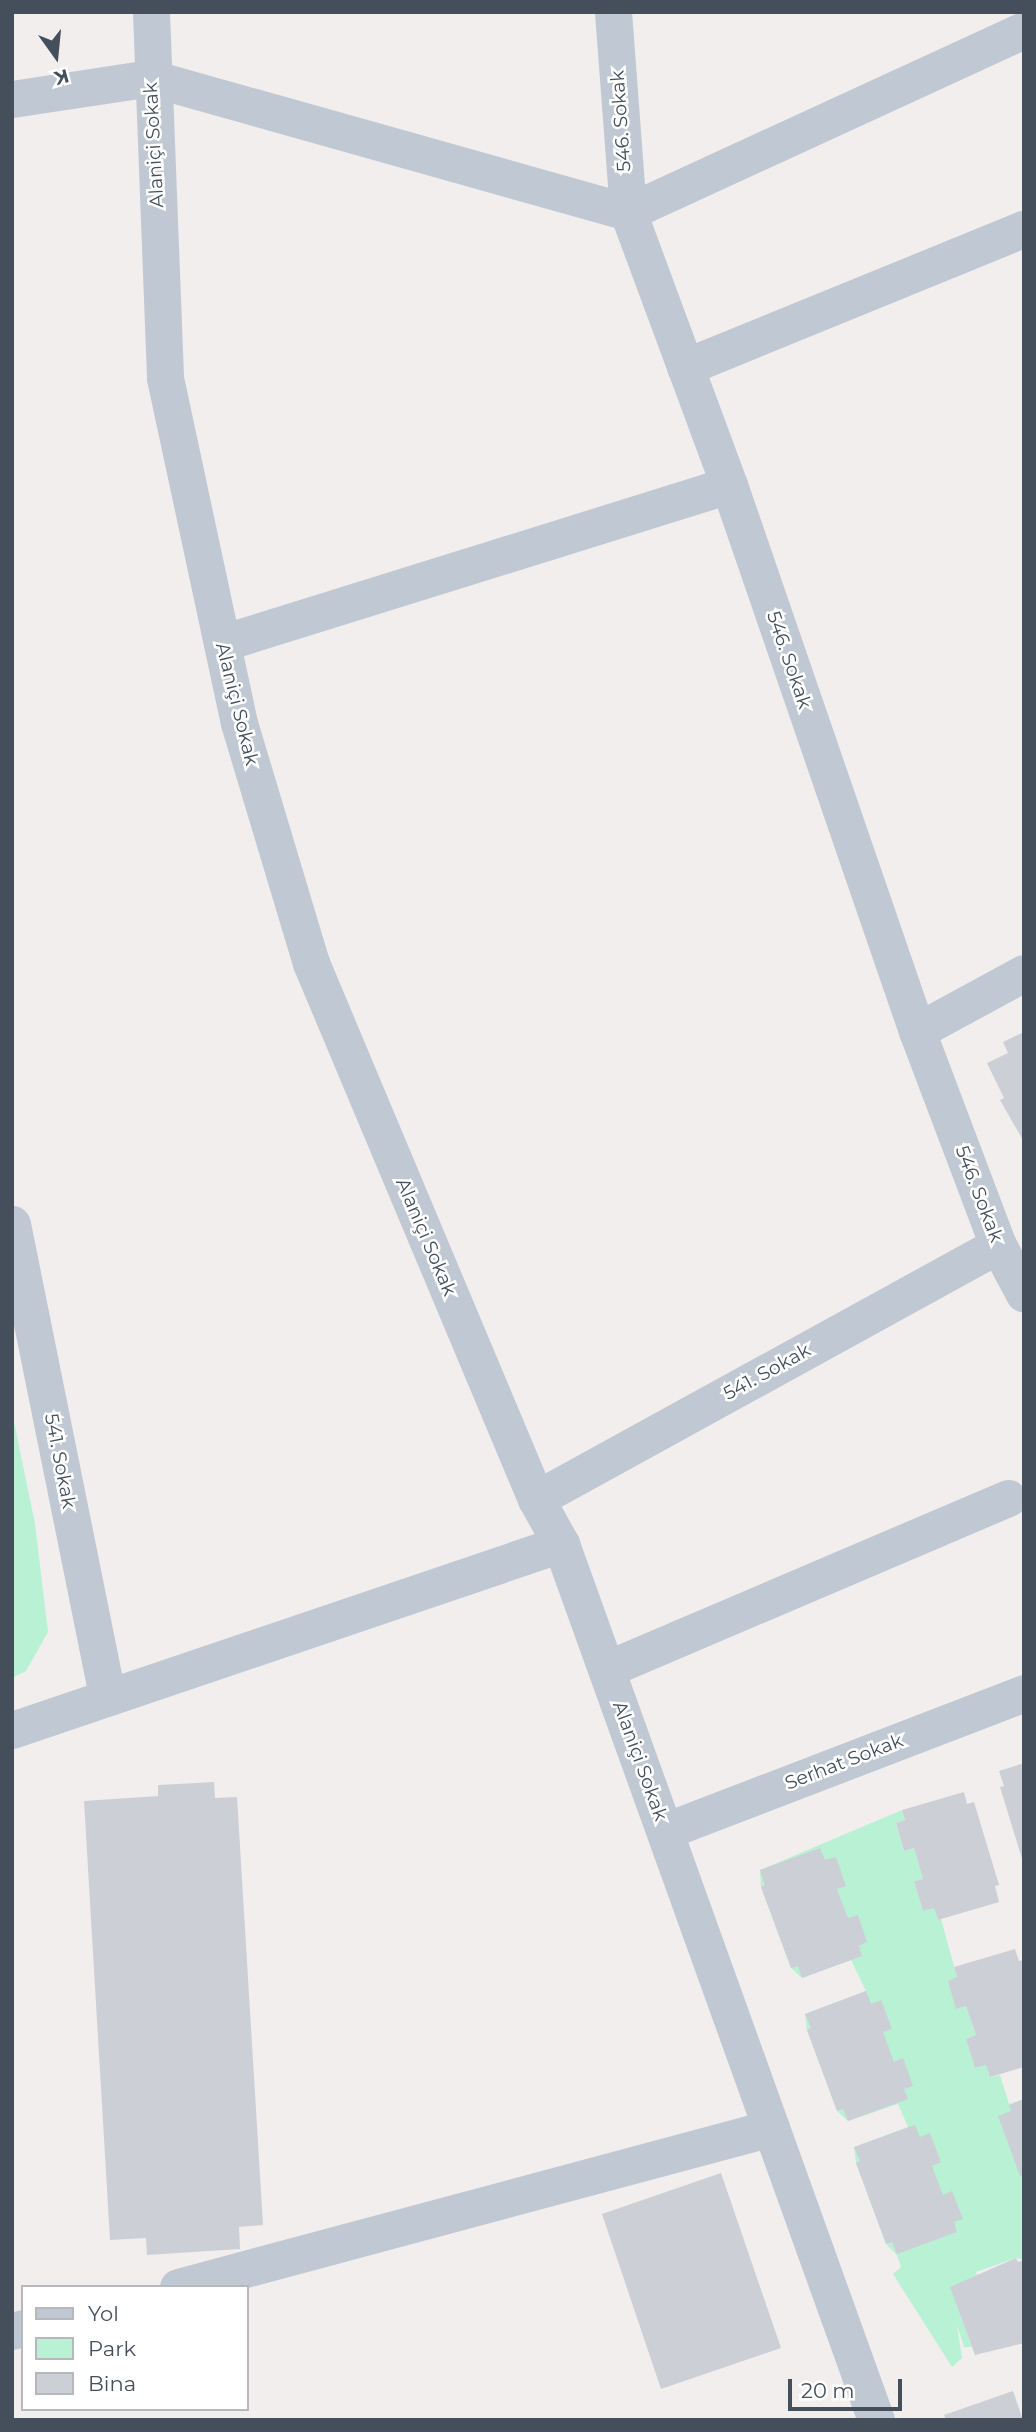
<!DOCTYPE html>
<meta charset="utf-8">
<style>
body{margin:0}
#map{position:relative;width:1036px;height:2432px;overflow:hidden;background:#f1eeed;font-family:Montserrat,sans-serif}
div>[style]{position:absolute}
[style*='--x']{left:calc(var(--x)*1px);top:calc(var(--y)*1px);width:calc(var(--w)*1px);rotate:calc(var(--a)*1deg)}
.green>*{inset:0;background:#b9f1d5}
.building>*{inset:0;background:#cccfd6}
.minor>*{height:37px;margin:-18.5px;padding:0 18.5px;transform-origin:18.5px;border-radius:18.5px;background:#c0c8d4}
span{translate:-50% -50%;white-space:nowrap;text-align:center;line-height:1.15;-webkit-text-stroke:5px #fff;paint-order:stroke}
.street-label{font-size:19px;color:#454f5c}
.frame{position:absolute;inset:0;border:14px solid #454f5c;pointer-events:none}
.legend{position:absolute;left:21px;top:2285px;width:228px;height:126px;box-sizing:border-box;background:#fff;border:2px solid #b5b9be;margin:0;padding:9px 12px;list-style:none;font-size:21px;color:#454f5c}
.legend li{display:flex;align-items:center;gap:14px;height:35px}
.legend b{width:35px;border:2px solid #b5b9be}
.north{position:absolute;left:21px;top:21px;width:70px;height:70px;-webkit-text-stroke:5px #fff;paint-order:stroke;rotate:165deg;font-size:19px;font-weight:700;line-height:28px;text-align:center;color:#454f5c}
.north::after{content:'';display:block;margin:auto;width:24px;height:32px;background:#454f5c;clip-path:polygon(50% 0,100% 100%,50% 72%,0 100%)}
.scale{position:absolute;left:788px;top:2379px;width:114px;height:32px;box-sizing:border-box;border:4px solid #454f5c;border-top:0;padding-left:9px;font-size:21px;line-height:24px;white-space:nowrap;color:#454f5c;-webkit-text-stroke:5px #fff;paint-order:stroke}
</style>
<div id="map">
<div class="green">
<i style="clip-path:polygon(12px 1412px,35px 1524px,48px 1632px,26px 1671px,12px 1678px)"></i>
<i style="clip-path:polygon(902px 1810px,905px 1820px,896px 1823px,904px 1851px,914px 1848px,923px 1879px,914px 1881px,923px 1911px,934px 1908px,938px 1920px,941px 1919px,957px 1977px,948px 1981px,966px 2006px,976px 2035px,966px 2039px,975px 2068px,986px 2065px,990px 2077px,1000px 2075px,1009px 2104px,1024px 2099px,1024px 2260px,1016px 2258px,976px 2272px,978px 2278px,951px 2287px,972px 2347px,964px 2347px,957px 2325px,962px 2358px,952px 2367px,893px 2274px,901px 2267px,897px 2255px,886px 2244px,856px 2163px,854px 2147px,908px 2127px,898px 2104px,848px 2121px,837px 2111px,807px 2030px,805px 2014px,866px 1991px,851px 1960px,802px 1978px,791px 1968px,761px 1887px,760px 1870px)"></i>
</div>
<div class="building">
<i style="clip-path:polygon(1024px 1032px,1024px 1142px,1000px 1100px,1004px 1098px,987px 1063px,1008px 1053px,1003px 1042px)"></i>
<i style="clip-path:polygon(1024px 1763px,1024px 1862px,1023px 1862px,1000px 1787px,1004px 1786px,999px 1771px)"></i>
<i style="clip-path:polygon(214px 1782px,215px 1798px,237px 1797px,263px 2225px,239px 2227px,240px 2249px,147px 2255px,146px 2238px,110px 2240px,84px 1801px,158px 1796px,158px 1785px)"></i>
<i style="clip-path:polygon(964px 1792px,967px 1804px,974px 1802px,999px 1885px,995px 1886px,999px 1902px,938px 1920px,934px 1908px,923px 1911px,914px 1881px,923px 1879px,914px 1848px,904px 1851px,896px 1823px,905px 1820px,902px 1810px)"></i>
<i style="clip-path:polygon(820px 1848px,825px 1860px,836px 1857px,846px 1886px,837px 1889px,848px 1918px,858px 1915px,867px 1942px,859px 1946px,862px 1956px,802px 1978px,798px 1966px,791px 1968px,761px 1887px,765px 1885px,760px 1870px)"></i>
<i style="clip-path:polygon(1015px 1949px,1019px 1961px,1024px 1960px,1024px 2067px,990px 2077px,986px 2065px,975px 2068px,966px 2039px,976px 2035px,966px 2006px,956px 2009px,948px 1981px,957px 1977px,954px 1967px)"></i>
<i style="clip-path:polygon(866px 1991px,871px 2004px,881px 2000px,892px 2029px,883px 2032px,894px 2062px,903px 2058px,913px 2086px,904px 2089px,908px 2099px,848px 2121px,843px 2109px,837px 2111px,807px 2030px,811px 2028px,805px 2014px)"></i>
<i style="clip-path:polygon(1024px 2099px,1024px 2175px,1020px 2176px,998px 2116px,1011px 2111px,1009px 2105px)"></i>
<i style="clip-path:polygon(915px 2125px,920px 2137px,930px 2133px,941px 2162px,932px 2166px,943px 2195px,952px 2191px,963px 2219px,954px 2222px,957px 2232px,897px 2254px,892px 2242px,886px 2244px,856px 2163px,860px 2161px,854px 2147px)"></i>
<i style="clip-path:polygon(721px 2173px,781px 2348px,661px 2389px,602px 2214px)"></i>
<i style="clip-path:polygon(1016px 2258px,1018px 2262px,1024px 2260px,1024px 2343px,975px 2355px,950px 2287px)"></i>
<i style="clip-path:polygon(1013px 2391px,1023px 2420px,946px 2420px,944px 2415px)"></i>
</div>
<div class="minor">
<i style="--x:151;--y:12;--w:366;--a:87.8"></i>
<i style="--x:165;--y:378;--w:353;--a:77.9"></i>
<i style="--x:239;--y:723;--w:251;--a:73.3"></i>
<i style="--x:311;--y:963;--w:581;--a:67.23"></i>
<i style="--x:536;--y:1499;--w:51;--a:60.9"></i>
<i style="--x:561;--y:1544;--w:931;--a:70.22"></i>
<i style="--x:613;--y:12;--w:201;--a:85.7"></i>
<i style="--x:628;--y:212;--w:291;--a:69.7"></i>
<i style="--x:729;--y:485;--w:577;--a:71"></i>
<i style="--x:917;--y:1031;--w:229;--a:69.3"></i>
<i style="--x:998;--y:1245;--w:55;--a:62"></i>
<i style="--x:12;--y:99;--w:141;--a:-8.6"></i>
<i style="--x:151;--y:78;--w:495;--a:15.7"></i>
<i style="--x:628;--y:212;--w:436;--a:-24.7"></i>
<i style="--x:685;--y:367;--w:366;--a:-22.2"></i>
<i style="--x:222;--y:643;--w:531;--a:-17.31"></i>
<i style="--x:917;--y:1031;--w:122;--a:-28.5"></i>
<i style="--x:12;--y:1224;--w:482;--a:78.6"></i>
<i style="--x:536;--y:1499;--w:527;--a:-28.8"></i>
<i style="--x:607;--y:1669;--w:436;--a:-23.1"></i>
<i style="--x:12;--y:1730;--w:580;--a:-18.72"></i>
<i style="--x:665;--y:1831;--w:385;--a:-21"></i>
<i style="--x:178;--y:2287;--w:614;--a:-15.01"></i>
<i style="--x:12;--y:2331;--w:11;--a:-15"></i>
</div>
<div class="street-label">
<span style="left:621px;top:121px;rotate:-94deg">546. Sokak</span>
<span style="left:154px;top:145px;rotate:-93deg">Alaniçi Sokak</span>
<span style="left:789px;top:660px;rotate:71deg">546. Sokak</span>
<span style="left:237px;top:704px;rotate:76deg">Alaniçi Sokak</span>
<span style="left:979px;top:1194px;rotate:69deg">546. Sokak</span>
<span style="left:426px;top:1237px;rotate:67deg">Alaniçi Sokak</span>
<span style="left:767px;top:1372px;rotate:-29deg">541. Sokak</span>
<span style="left:60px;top:1461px;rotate:79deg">541. Sokak</span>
<span style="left:640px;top:1761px;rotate:70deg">Alaniçi Sokak</span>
<span style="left:844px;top:1762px;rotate:-21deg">Serhat Sokak</span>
</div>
<div class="frame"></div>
<ul class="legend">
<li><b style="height:9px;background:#c0c8d4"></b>Yol</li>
<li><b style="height:19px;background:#b9f1d5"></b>Park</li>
<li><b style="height:19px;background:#cccfd6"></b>Bina</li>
</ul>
<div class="north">K</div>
<div class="scale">20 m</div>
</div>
